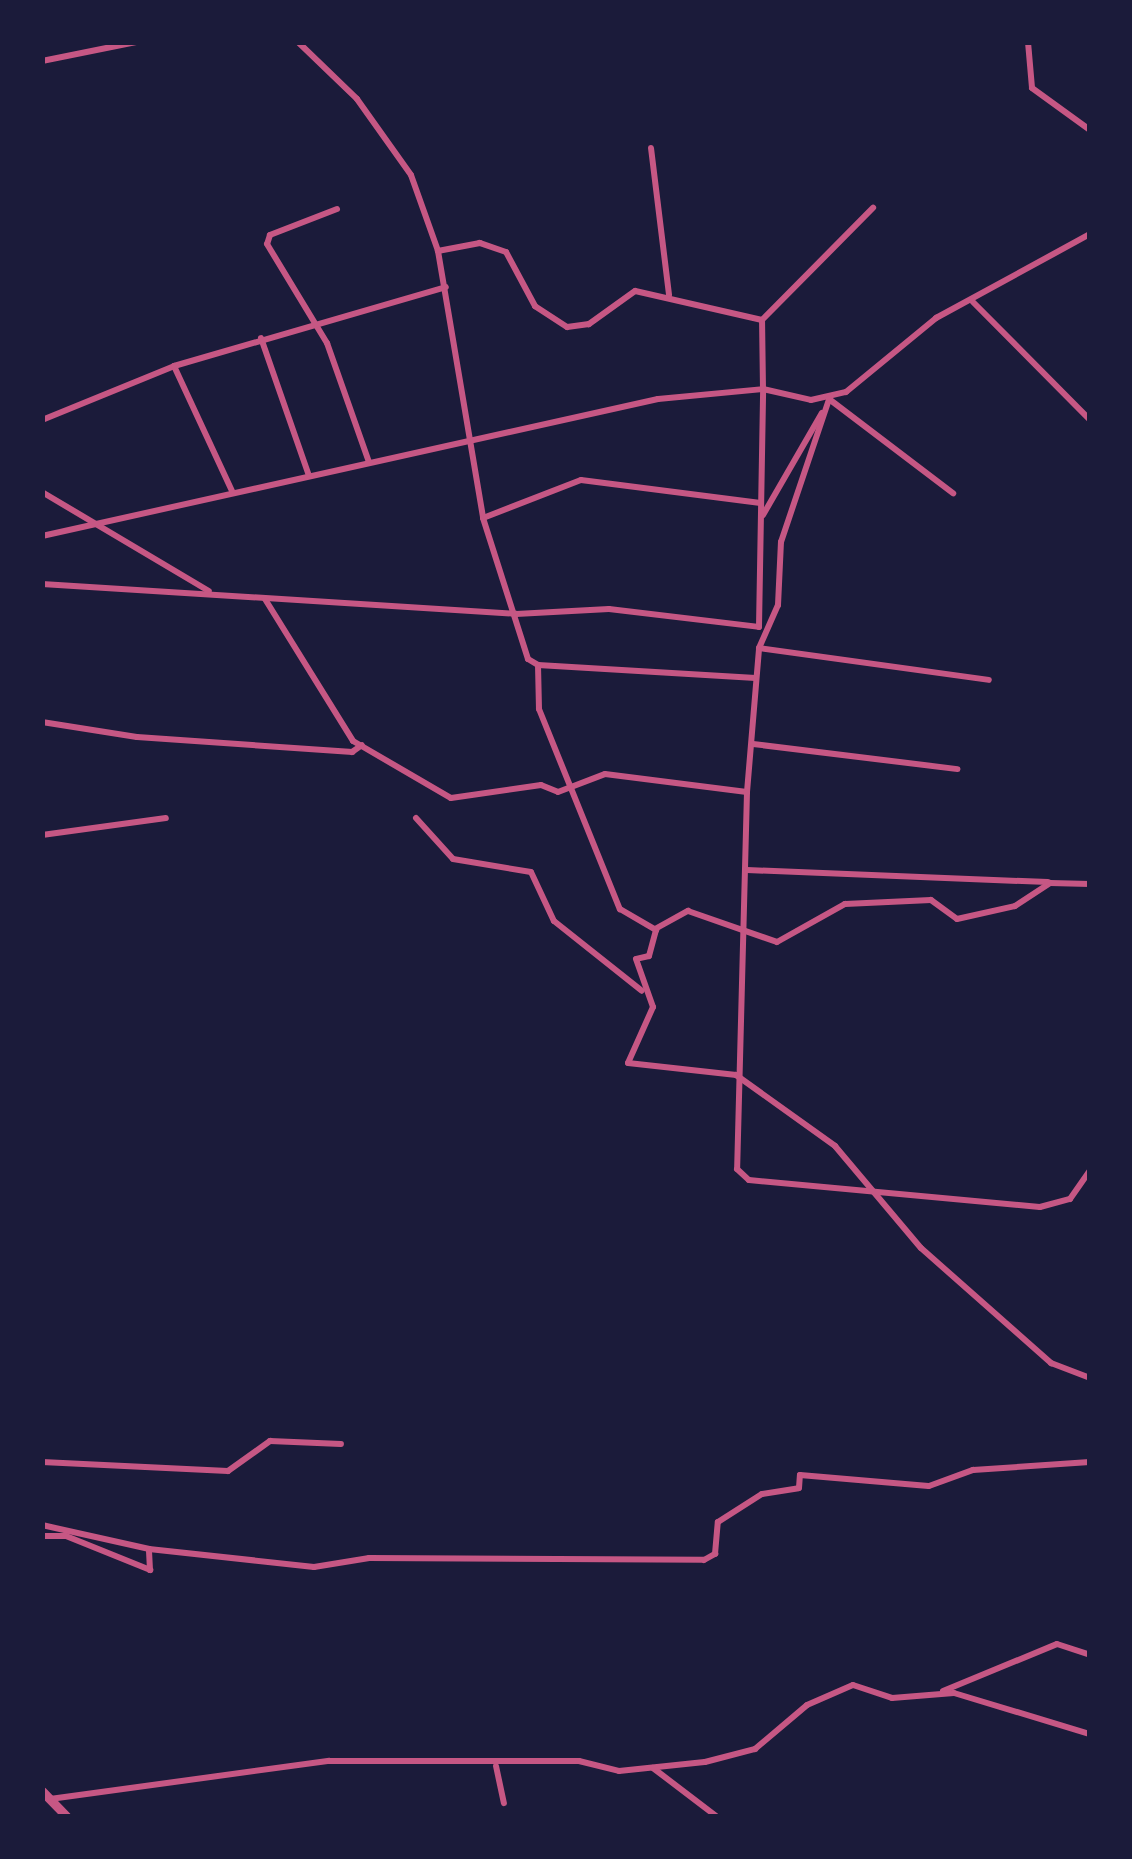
<!DOCTYPE html>
<style>
body{margin:0}
#map{position:relative;width:1132px;height:1859px;overflow:hidden;background:#1b1b3a;font-family:"Asap Condensed",sans-serif}
div>[style]{position:absolute}
[style*='--x']{left:calc(var(--x)*1px);top:calc(var(--y)*1px);width:calc(var(--w)*1px);rotate:calc(var(--a)*1deg)}
.minor>*{height:6px;margin:-3px;padding:0 3px;transform-origin:3px;border-radius:3px;background:#c65784}
.tertiary>*{height:9px;margin:-4.5px;padding:0 4.5px;transform-origin:4.5px;border-radius:4.5px;background:#c65784}
span{translate:-50% -50%;white-space:nowrap;text-align:center;line-height:1.15;-webkit-text-stroke:8px #1b1b3a;paint-order:stroke}
.frame{position:absolute;inset:0;border:45px solid #1b1b3a;pointer-events:none}
</style>
<div id="map">
<div class="minor">
<i style="--x:298;--y:42;--w:82;--a:44"></i>
<i style="--x:357;--y:99;--w:93;--a:54.6"></i>
<i style="--x:411;--y:175;--w:81;--a:70.4"></i>
<i style="--x:438;--y:251;--w:271;--a:80.4"></i>
<i style="--x:483;--y:518;--w:148;--a:72.3"></i>
<i style="--x:528;--y:659;--w:12;--a:31"></i>
<i style="--x:538;--y:665;--w:44;--a:88.7"></i>
<i style="--x:539;--y:709;--w:216;--a:68"></i>
<i style="--x:620;--y:909;--w:42;--a:30.3"></i>
<i style="--x:656;--y:930;--w:27;--a:105"></i>
<i style="--x:649;--y:956;--w:13;--a:167"></i>
<i style="--x:636;--y:959;--w:51;--a:70.5"></i>
<i style="--x:653;--y:1007;--w:61;--a:114.1"></i>
<i style="--x:628;--y:1063;--w:109;--a:6.3"></i>
<i style="--x:736;--y:1075;--w:122;--a:35.6"></i>
<i style="--x:835;--y:1146;--w:133;--a:49.9"></i>
<i style="--x:921;--y:1248;--w:174;--a:41.5"></i>
<i style="--x:1051;--y:1363;--w:42;--a:21"></i>
<i style="--x:1028;--y:42;--w:46;--a:85"></i>
<i style="--x:1032;--y:88;--w:72;--a:35.9"></i>
<i style="--x:42;--y:61;--w:96;--a:-11.4"></i>
<i style="--x:651;--y:148;--w:148;--a:83"></i>
<i style="--x:337;--y:209;--w:72;--a:158.8"></i>
<i style="--x:270;--y:235;--w:9;--a:108"></i>
<i style="--x:267;--y:244;--w:116;--a:58.8"></i>
<i style="--x:327;--y:343;--w:126;--a:70.6"></i>
<i style="--x:973;--y:302;--w:166;--a:45.2"></i>
<i style="--x:762;--y:320;--w:158;--a:-45.3"></i>
<i style="--x:261;--y:338;--w:146;--a:70.8"></i>
<i style="--x:174;--y:366;--w:140;--a:65.1"></i>
<i style="--x:42;--y:420;--w:143;--a:-22.2"></i>
<i style="--x:174;--y:366;--w:283;--a:-16.2"></i>
<i style="--x:42;--y:492;--w:194;--a:30.7"></i>
<i style="--x:763;--y:515;--w:118;--a:-60"></i>
<i style="--x:483;--y:518;--w:105;--a:-21.2"></i>
<i style="--x:581;--y:480;--w:181;--a:7.3"></i>
<i style="--x:42;--y:536;--w:631;--a:-12.54"></i>
<i style="--x:658;--y:399;--w:105;--a:-5.4"></i>
<i style="--x:763;--y:389;--w:69;--a:-90.8"></i>
<i style="--x:762;--y:320;--w:130;--a:-167.1"></i>
<i style="--x:635;--y:291;--w:57;--a:144.3"></i>
<i style="--x:589;--y:324;--w:22;--a:172"></i>
<i style="--x:567;--y:327;--w:38;--a:-147"></i>
<i style="--x:535;--y:306;--w:61;--a:-118.2"></i>
<i style="--x:506;--y:252;--w:28;--a:-161"></i>
<i style="--x:480;--y:243;--w:43;--a:169.2"></i>
<i style="--x:42;--y:584;--w:475;--a:3.6"></i>
<i style="--x:516;--y:614;--w:93;--a:-3.1"></i>
<i style="--x:609;--y:609;--w:151;--a:6.8"></i>
<i style="--x:759;--y:627;--w:238;--a:-89"></i>
<i style="--x:763;--y:389;--w:49;--a:12.9"></i>
<i style="--x:811;--y:400;--w:36;--a:-13"></i>
<i style="--x:846;--y:392;--w:117;--a:-39.4"></i>
<i style="--x:936;--y:318;--w:175;--a:-28.6"></i>
<i style="--x:265;--y:599;--w:167;--a:58.2"></i>
<i style="--x:353;--y:741;--w:113;--a:30.2"></i>
<i style="--x:451;--y:798;--w:91;--a:-8.2"></i>
<i style="--x:541;--y:785;--w:18;--a:22"></i>
<i style="--x:558;--y:792;--w:50;--a:-21"></i>
<i style="--x:605;--y:774;--w:143;--a:7.2"></i>
<i style="--x:747;--y:792;--w:144;--a:-85.2"></i>
<i style="--x:759;--y:648;--w:47;--a:-66.2"></i>
<i style="--x:778;--y:605;--w:63;--a:-87.3"></i>
<i style="--x:781;--y:542;--w:151;--a:-71.4"></i>
<i style="--x:829;--y:399;--w:156;--a:37.2"></i>
<i style="--x:759;--y:648;--w:232;--a:7.9"></i>
<i style="--x:538;--y:665;--w:218;--a:3.4"></i>
<i style="--x:42;--y:722;--w:96;--a:9"></i>
<i style="--x:137;--y:737;--w:216;--a:4"></i>
<i style="--x:352;--y:752;--w:12;--a:-35"></i>
<i style="--x:753;--y:744;--w:206;--a:7"></i>
<i style="--x:747;--y:792;--w:377;--a:91.5"></i>
<i style="--x:737;--y:1169;--w:16;--a:43"></i>
<i style="--x:749;--y:1180;--w:292;--a:5.3"></i>
<i style="--x:1040;--y:1207;--w:31;--a:-15"></i>
<i style="--x:1070;--y:1199;--w:35;--a:-55"></i>
<i style="--x:416;--y:818;--w:55;--a:47.9"></i>
<i style="--x:453;--y:859;--w:79;--a:9.5"></i>
<i style="--x:531;--y:872;--w:54;--a:64.9"></i>
<i style="--x:554;--y:921;--w:112;--a:38.5"></i>
<i style="--x:42;--y:835;--w:125;--a:-7.8"></i>
<i style="--x:747;--y:870;--w:301;--a:2.3"></i>
<i style="--x:655;--y:929;--w:38;--a:-29"></i>
<i style="--x:688;--y:911;--w:94;--a:19.2"></i>
<i style="--x:777;--y:942;--w:78;--a:-29.2"></i>
<i style="--x:845;--y:904;--w:86;--a:-2.7"></i>
<i style="--x:931;--y:900;--w:32;--a:36"></i>
<i style="--x:957;--y:919;--w:59;--a:-12.6"></i>
<i style="--x:1015;--y:906;--w:42;--a:-33.3"></i>
<i style="--x:1050;--y:883;--w:40;--a:1.4"></i>
<i style="--x:42;--y:1462;--w:186;--a:2.8"></i>
<i style="--x:228;--y:1471;--w:52;--a:-35.5"></i>
<i style="--x:270;--y:1441;--w:71;--a:2.4"></i>
<i style="--x:42;--y:1525;--w:110;--a:12.6"></i>
<i style="--x:149;--y:1549;--w:166;--a:6.2"></i>
<i style="--x:314;--y:1567;--w:56;--a:-9.3"></i>
<i style="--x:369;--y:1558;--w:335;--a:0.3"></i>
<i style="--x:704;--y:1560;--w:13;--a:-29"></i>
<i style="--x:715;--y:1554;--w:32;--a:-85"></i>
<i style="--x:718;--y:1522;--w:52;--a:-32.5"></i>
<i style="--x:762;--y:1494;--w:37;--a:-9"></i>
<i style="--x:799;--y:1488;--w:13;--a:-86"></i>
<i style="--x:800;--y:1475;--w:129;--a:4.9"></i>
<i style="--x:929;--y:1486;--w:47;--a:-20"></i>
<i style="--x:973;--y:1470;--w:117;--a:-3.9"></i>
<i style="--x:42;--y:1536;--w:24;--a:0"></i>
<i style="--x:66;--y:1536;--w:91;--a:22"></i>
<i style="--x:150;--y:1570;--w:21;--a:-93"></i>
<i style="--x:943;--y:1691;--w:123;--a:-22.4"></i>
<i style="--x:1057;--y:1644;--w:35;--a:18"></i>
<i style="--x:496;--y:1766;--w:38;--a:78"></i>
<i style="--x:653;--y:1768;--w:79;--a:37.3"></i>
<i style="--x:50;--y:1799;--w:282;--a:-7.8"></i>
<i style="--x:329;--y:1761;--w:250;--a:0"></i>
<i style="--x:579;--y:1761;--w:41;--a:14"></i>
<i style="--x:619;--y:1771;--w:86;--a:-6"></i>
<i style="--x:705;--y:1762;--w:52;--a:-14.6"></i>
<i style="--x:755;--y:1749;--w:68;--a:-40.2"></i>
<i style="--x:807;--y:1705;--w:50;--a:-23.5"></i>
<i style="--x:853;--y:1685;--w:41;--a:18.4"></i>
<i style="--x:892;--y:1698;--w:62;--a:-4.6"></i>
<i style="--x:954;--y:1693;--w:142;--a:16.8"></i>
</div>
<div class="tertiary">
<i style="--x:42;--y:1791;--w:35;--a:46"></i>
</div>
<div class="frame"></div>
</div>
